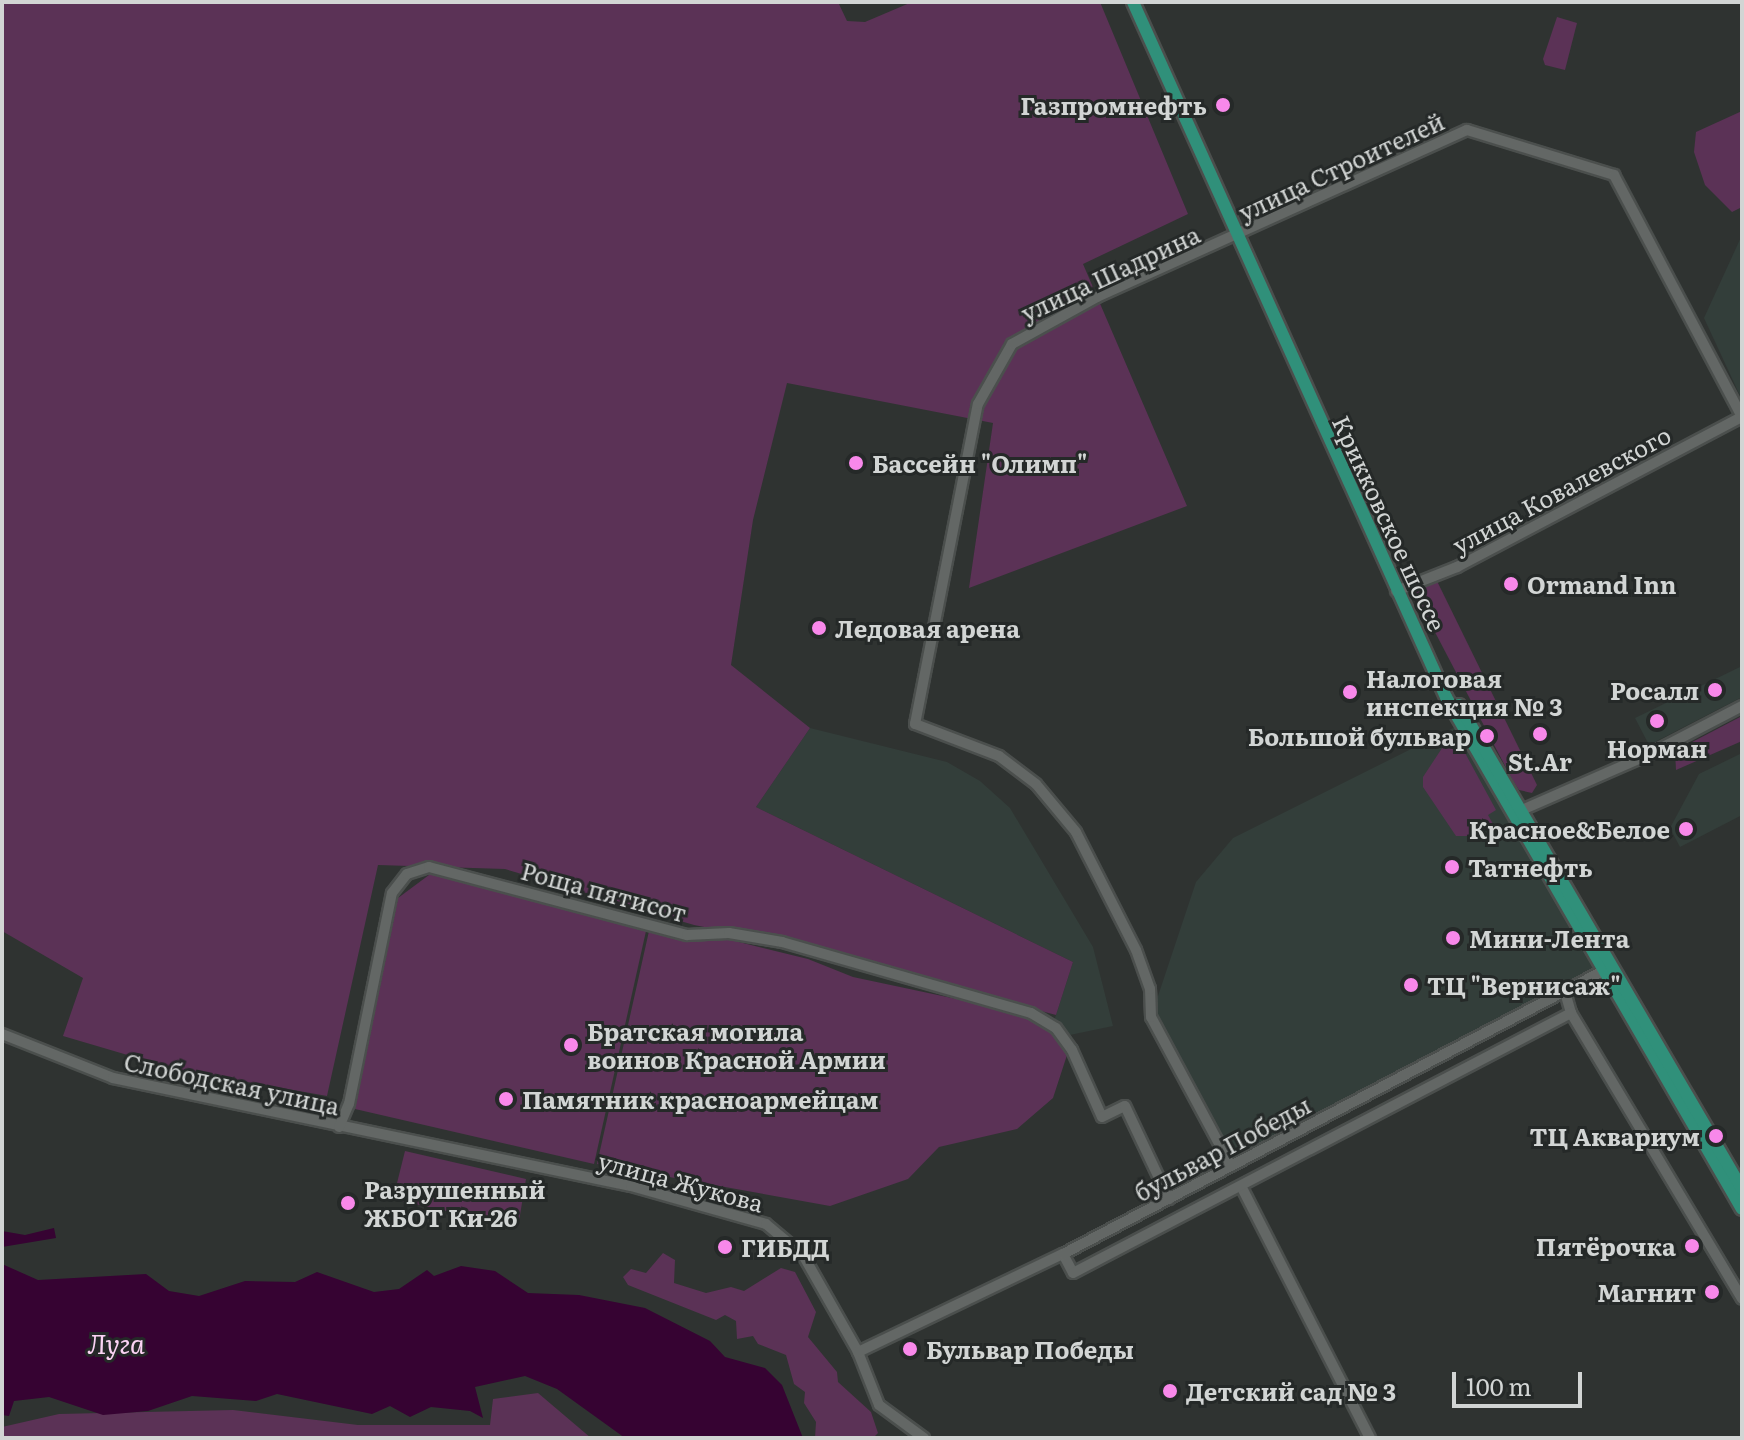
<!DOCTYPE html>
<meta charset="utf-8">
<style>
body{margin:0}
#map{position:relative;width:1744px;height:1440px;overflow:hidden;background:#2f3331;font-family:Literata,serif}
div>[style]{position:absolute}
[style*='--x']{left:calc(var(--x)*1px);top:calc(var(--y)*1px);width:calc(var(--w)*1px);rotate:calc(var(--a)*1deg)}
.built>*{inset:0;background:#333e3a}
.green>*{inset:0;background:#5b3256}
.water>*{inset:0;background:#360332}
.roads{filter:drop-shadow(2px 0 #4b4f4d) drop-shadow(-2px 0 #4b4f4d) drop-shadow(0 2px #4b4f4d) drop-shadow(0 -2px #4b4f4d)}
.minor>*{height:10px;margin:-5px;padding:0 5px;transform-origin:5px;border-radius:5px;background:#636765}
.major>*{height:12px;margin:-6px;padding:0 6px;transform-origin:6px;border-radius:6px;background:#30907a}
.dots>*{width:22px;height:22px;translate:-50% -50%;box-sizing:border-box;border:4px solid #252928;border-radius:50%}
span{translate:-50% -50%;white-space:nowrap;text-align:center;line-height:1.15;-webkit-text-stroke:6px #252928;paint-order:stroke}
.poi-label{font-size:24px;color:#d2d5d4;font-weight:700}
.right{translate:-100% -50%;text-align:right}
.left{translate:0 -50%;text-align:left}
.street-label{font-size:24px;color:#d2d5d4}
.water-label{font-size:26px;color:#fbd3f4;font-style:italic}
.frame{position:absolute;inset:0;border:4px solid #d2d5d4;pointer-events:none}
.scale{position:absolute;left:1452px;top:1372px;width:130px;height:36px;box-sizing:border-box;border:4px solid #d2d5d4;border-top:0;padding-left:10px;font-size:24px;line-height:28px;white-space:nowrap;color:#d2d5d4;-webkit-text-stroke:6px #252928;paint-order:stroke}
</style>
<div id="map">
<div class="built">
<i style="clip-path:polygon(1742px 235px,1742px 400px,1704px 318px)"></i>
<i style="clip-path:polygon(1742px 666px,1742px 697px,1649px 745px,1635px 718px)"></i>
<i style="clip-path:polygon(1461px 724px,1601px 972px,1231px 1166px,1151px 1017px,1196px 882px,1233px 838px)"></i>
<i style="clip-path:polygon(810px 728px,947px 762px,980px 781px,1010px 808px,1093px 947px,1113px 1026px,1065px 1036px,1054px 1021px,1073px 962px,756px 807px)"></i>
<i style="clip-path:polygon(1742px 753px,1742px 815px,1680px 847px,1670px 828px,1699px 774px)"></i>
</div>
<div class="green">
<i style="clip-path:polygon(2px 2px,838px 2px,847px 21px,865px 22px,912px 2px,1100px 2px,1188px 214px,1083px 264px,1187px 506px,969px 588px,993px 423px,787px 383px,753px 520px,731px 665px,810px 728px,756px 807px,1073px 962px,1056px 1015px,782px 942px,694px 925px,505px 869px,378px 865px,327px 1096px,175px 1069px,63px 1036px,83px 978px,2px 931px)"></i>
<i style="clip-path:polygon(1557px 17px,1577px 23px,1565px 70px,1545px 65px,1543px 59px)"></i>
<i style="clip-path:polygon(1742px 111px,1742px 207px,1732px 212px,1705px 185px,1694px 152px,1696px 132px)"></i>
<i style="clip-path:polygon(1435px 577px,1537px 785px,1532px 793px,1519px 790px,1513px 781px,1415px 594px,1419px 584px)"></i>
<i style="clip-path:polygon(1742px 716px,1742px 741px,1676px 770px,1675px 751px)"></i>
<i style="clip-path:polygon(1450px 736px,1458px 740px,1496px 810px,1488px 815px,1493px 824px,1474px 836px,1456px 836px,1423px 787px,1423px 777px)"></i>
<i style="clip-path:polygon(433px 872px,646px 931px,594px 1164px,355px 1109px,398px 898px)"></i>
<i style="clip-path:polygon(649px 931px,690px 940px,727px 939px,808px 959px,853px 977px,1013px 1011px,1056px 1032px,1068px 1052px,1053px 1098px,1017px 1129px,939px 1147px,908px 1179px,830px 1206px,597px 1164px)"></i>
<i style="clip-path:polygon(405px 1151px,526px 1179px,518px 1227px,393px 1199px)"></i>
<i style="clip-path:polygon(663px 1253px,675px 1260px,674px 1283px,706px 1293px,731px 1287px,744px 1291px,781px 1268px,795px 1272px,816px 1312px,808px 1337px,837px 1372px,838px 1382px,871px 1412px,878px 1433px,873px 1438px,815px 1438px,816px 1422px,804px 1403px,805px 1392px,794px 1384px,786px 1355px,758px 1344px,753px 1336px,737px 1339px,736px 1321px,725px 1315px,716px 1320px,628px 1285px,623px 1277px,631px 1269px,646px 1273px)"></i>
<i style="clip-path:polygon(538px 1393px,591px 1438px,2px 1438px,2px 1427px,59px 1414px,233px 1410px,358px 1425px,490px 1425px,493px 1399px)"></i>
</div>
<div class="water">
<i style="clip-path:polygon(54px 1228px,56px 1238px,2px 1247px,2px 1231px,25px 1235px)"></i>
<i style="clip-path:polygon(2px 1264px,38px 1280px,146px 1274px,169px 1291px,199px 1296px,245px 1281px,295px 1282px,317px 1272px,374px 1292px,399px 1289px,427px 1270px,434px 1276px,461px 1266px,495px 1271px,528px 1293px,579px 1295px,645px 1308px,710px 1341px,725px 1357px,765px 1368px,782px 1385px,803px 1438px,625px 1438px,557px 1389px,525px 1376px,475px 1387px,483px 1418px,470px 1411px,431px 1407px,410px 1417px,390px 1406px,372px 1414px,277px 1394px,256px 1401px,192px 1396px,148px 1411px,103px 1415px,49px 1397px,14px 1401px,9px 1416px,2px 1415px)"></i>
</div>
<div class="roads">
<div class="minor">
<i style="--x:1396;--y:591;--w:66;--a:-21.5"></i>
<i style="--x:1457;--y:567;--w:322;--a:-27.8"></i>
<i style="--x:1515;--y:813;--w:145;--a:-23.6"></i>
<i style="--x:1648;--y:755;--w:106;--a:-27.5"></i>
<i style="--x:1565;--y:992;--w:22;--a:74"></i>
<i style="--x:1571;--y:1013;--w:333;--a:59.1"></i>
<i style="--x:2;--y:1034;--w:119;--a:21.6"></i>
<i style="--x:113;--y:1078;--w:529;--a:11.78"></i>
<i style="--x:631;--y:1186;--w:140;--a:15.7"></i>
<i style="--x:766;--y:1224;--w:48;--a:40"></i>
<i style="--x:803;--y:1255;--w:112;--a:60.4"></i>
<i style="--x:858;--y:1352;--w:57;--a:68.4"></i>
<i style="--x:879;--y:1405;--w:56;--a:36.3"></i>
<i style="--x:339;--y:1127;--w:25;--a:-67"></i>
<i style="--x:349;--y:1104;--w:215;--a:-78.5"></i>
<i style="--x:392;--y:893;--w:24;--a:-52"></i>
<i style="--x:407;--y:874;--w:23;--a:-18"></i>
<i style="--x:429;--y:867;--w:267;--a:14.8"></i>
<i style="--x:687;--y:935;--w:42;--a:-2.7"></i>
<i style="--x:729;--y:933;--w:54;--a:9.6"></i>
<i style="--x:782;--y:942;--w:259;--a:15.9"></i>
<i style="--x:1031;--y:1013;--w:29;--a:31"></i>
<i style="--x:1056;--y:1028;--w:27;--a:54"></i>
<i style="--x:1072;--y:1050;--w:73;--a:65.9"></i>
<i style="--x:1102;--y:1117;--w:25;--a:-26"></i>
<i style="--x:1125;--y:1106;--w:103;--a:64.7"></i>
<i style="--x:1231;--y:1166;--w:169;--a:-118.2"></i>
<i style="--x:1151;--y:1017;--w:28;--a:-92"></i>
<i style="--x:1150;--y:989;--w:41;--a:-109.7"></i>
<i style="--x:1136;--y:950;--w:132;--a:-117"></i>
<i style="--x:1076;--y:832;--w:62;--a:-129.8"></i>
<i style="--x:1036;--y:784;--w:46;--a:-142.9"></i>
<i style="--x:999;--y:756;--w:90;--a:-159.1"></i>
<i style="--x:915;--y:724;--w:326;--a:-78.9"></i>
<i style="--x:978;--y:404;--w:69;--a:-60.5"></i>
<i style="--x:1012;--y:344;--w:97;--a:-28.9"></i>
<i style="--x:1097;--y:297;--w:406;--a:-24.3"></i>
<i style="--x:1467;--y:130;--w:154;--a:17"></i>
<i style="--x:1614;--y:175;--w:274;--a:62.1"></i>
<i style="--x:1241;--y:1186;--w:283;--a:62.9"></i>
<i style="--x:1063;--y:1254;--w:21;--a:62"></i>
<i style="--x:1073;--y:1273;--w:562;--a:-27.57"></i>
<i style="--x:858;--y:1352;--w:227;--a:-25.6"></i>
<i style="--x:1063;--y:1254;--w:607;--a:-27.66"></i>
</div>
<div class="major">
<i style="--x:1133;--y:2;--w:762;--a:65.76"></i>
<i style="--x:1446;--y:697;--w:591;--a:59.97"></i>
<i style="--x:1459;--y:705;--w:561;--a:59.68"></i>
</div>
</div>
<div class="dots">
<i style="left:1223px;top:105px;background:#f888ea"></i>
<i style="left:856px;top:463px;background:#f888ea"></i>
<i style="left:1511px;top:584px;background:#f888ea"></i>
<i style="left:819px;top:628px;background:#f888ea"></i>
<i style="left:1715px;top:690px;background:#f888ea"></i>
<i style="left:1350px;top:692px;background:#f888ea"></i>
<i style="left:1657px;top:721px;background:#f888ea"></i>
<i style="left:1540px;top:734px;background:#f888ea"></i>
<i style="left:1487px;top:736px;background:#f888ea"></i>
<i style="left:1686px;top:829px;background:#f888ea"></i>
<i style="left:1452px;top:867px;background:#f888ea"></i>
<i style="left:1453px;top:938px;background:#f888ea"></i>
<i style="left:1411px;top:985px;background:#f888ea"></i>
<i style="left:571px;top:1045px;background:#f888ea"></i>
<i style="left:506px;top:1099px;background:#f888ea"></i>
<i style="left:1716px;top:1136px;background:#f888ea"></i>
<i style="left:348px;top:1203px;background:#f888ea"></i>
<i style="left:1692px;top:1246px;background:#f888ea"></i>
<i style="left:725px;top:1247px;background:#f888ea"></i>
<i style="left:1712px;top:1292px;background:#f888ea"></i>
<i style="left:910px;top:1349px;background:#f888ea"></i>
<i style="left:1170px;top:1391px;background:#f888ea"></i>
</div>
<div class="poi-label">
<span class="right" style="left:1207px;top:105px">Газпромнефть</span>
<span class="left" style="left:872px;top:463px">Бассейн "Олимп"</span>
<span class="left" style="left:1527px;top:584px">Ormand Inn</span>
<span class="left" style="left:835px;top:628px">Ледовая арена</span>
<span class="left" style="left:1366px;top:692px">Налоговая<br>инспекция № 3</span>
<span class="right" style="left:1699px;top:690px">Росалл</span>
<span class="right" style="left:1471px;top:736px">Большой бульвар</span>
<span style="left:1657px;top:748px">Норман</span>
<span style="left:1540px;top:761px">St.Ar</span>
<span class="right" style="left:1670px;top:829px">Красное&amp;Белое</span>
<span class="left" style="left:1468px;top:867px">Татнефть</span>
<span class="left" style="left:1469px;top:938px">Мини-Лента</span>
<span class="left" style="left:1427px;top:985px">ТЦ "Вернисаж"</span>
<span class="left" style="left:587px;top:1045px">Братская могила<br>воинов Красной Армии</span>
<span class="left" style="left:522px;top:1099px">Памятник красноармейцам</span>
<span class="right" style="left:1700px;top:1136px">ТЦ Аквариум</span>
<span class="left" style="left:364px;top:1203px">Разрушенный<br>ЖБОТ Ки-26</span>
<span class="right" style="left:1676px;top:1246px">Пятёрочка</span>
<span class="left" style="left:741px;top:1247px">ГИБДД</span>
<span class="right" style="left:1696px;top:1292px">Магнит</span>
<span class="left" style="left:926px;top:1349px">Бульвар Победы</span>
<span class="left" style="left:1186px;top:1391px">Детский сад № 3</span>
</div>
<div class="street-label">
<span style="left:1341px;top:166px;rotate:-25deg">улица Строителей</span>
<span style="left:1110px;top:273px;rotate:-25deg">улица Шадрина</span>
<span style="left:1561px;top:489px;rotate:-28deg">улица Ковалевского</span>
<span style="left:1390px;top:523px;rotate:65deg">Крикковское шоссе</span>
<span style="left:604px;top:891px;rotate:15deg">Роща пятисот</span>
<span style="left:232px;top:1083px;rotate:12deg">Слободская улица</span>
<span style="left:1222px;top:1148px;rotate:-28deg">бульвар Победы</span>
<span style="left:681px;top:1181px;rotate:15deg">улица Жукова</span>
</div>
<div class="water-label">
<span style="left:116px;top:1343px">Луга</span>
</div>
<div class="frame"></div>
<div class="scale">100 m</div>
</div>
